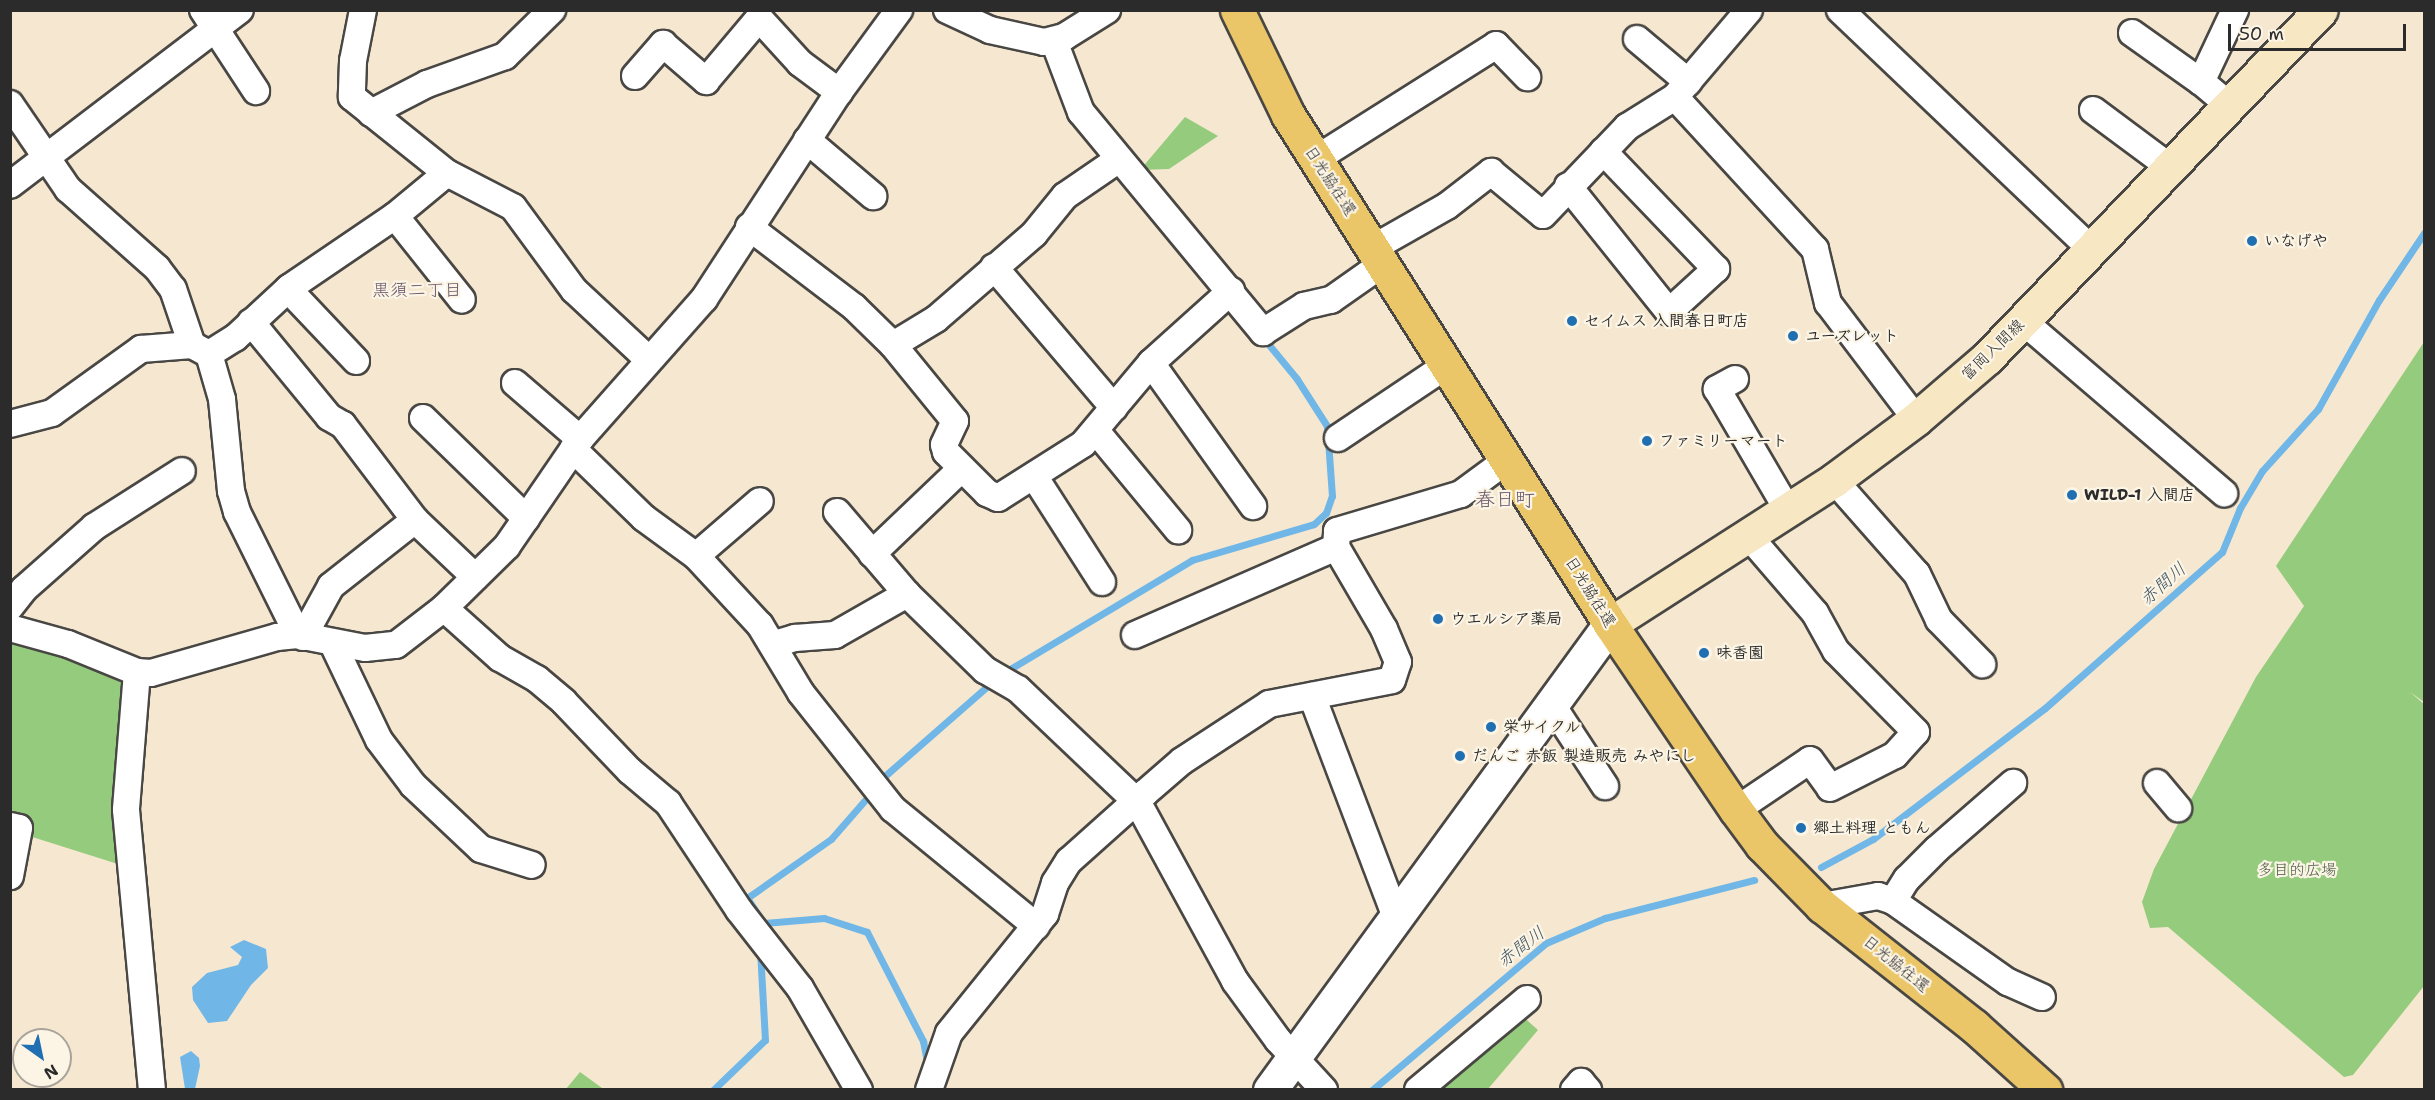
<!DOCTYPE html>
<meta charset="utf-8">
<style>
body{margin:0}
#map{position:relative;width:2435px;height:1100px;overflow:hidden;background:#f6e8d0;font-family:"Shantell Sans","Klee One",sans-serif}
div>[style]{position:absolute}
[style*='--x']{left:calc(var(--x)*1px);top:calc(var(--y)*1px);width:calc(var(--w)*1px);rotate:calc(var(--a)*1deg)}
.green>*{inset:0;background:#94cb7d}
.water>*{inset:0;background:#70b7e7}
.stream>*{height:7px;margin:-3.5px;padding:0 3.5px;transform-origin:3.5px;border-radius:3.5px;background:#70b7e7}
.roads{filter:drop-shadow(2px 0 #494744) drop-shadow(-2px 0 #494744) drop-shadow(0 2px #494744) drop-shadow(0 -2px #494744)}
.minor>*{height:26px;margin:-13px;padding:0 13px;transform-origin:13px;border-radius:13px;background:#fff}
.tertiary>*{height:33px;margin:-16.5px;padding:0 16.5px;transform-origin:16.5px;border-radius:16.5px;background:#fff}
.secondary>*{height:33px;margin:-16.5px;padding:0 16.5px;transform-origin:16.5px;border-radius:16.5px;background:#f7e8c3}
.trunk>*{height:33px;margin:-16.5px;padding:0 16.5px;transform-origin:16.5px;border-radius:16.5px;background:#ebc669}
.dots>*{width:16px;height:16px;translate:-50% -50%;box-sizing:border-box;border:3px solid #fcf5e5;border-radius:50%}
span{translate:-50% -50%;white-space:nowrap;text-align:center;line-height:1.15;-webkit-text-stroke:4.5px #fcf5e5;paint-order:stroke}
.street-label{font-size:16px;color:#2b2b2b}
.poi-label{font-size:16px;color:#2b2b2b;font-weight:700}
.left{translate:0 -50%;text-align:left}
.park-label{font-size:16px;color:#4a5b44}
.neighbourhood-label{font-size:18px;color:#6b596c}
.water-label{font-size:18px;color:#405563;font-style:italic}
.quarter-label{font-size:20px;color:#6b596c}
.frame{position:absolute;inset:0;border:12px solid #2b2b2b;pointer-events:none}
.north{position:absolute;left:12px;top:1028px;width:60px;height:60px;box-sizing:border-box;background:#fcf5e5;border:2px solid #a8a49b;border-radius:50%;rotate:147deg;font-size:16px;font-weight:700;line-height:24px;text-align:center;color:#2b2b2b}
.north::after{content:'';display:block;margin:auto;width:21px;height:27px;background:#1f6fb2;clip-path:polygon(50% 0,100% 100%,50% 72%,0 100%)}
.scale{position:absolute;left:2228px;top:24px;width:178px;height:27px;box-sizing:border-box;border:3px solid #2b2b2b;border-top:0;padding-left:8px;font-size:18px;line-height:21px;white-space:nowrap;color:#2b2b2b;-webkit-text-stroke:4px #fcf5e5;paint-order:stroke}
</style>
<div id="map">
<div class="green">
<i style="clip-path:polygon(1185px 117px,1218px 136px,1169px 169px,1140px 170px)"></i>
<i style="clip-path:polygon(2424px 342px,2424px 702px,2410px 692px,2424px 704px,2424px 986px,2353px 1075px,2344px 1077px,2168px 927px,2150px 928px,2142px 902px,2154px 869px,2256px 677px,2304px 606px,2276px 566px)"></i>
<i style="clip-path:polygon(10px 637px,123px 673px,127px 710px,113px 802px,121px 865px,26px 835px,11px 818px)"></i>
<i style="clip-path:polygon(1519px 1013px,1538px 1030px,1488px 1089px,1428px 1090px)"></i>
<i style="clip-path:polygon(580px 1072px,602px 1088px,606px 1089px,566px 1089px)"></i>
</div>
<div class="water">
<i style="clip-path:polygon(244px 940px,266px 949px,268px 968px,251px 985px,227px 1021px,208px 1023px,193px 1000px,192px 987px,207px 973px,238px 965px,242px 957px,230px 947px)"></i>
<i style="clip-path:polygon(191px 1051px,199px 1058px,200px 1066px,195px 1089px,185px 1089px,180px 1057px)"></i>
</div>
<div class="stream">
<i style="--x:1005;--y:672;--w:218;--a:-30.9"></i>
<i style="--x:1192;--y:560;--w:127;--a:-16.4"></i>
<i style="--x:1314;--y:524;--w:16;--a:-43"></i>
<i style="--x:1326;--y:513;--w:18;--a:-71"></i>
<i style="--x:1332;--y:496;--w:70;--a:-94.1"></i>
<i style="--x:1327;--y:426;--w:56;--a:-122.6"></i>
<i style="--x:1297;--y:379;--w:50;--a:-129.4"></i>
<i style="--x:879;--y:781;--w:149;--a:-41.2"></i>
<i style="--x:872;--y:792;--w:62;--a:131.1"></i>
<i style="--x:831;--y:839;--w:103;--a:144.9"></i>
<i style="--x:747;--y:898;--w:30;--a:56"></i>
<i style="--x:764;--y:923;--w:60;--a:-4.8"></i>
<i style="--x:824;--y:918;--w:45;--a:18"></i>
<i style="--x:867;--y:932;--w:123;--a:62.8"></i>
<i style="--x:923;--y:1041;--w:26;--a:79"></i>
<i style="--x:1821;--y:867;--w:59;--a:-28.3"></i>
<i style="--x:1873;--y:839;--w:216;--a:-37.3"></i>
<i style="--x:2045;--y:708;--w:236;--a:-41.4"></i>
<i style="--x:2222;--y:552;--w:48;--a:-67.8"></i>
<i style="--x:2240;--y:508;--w:43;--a:-59.3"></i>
<i style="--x:2262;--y:471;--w:84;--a:-47.9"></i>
<i style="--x:2318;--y:409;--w:125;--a:-60.8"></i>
<i style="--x:2379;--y:300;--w:81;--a:-56.1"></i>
<i style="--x:713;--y:1090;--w:72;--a:-43.9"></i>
<i style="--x:765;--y:1040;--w:89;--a:-93.2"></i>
<i style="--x:1372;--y:1090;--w:228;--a:-40.2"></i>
<i style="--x:1546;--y:943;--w:64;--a:-23"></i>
<i style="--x:1605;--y:918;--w:154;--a:-14.3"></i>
</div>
<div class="roads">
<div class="minor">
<i style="--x:203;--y:10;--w:97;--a:56.8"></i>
<i style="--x:363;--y:10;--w:52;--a:101.1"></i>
<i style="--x:353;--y:61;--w:36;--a:92"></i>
<i style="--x:352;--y:97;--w:122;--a:38.7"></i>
<i style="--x:447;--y:173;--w:74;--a:27.3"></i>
<i style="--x:513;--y:207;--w:103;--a:53.7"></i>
<i style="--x:574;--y:290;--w:101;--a:43"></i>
<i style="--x:947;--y:10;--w:47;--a:24.9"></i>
<i style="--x:990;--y:30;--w:55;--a:12.5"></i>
<i style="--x:1044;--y:42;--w:21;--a:-14"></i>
<i style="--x:1064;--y:37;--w:51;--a:-32.1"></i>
<i style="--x:1840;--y:10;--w:349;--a:43.6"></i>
<i style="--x:2132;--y:33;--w:85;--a:35.4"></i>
<i style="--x:1637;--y:39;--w:67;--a:40.1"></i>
<i style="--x:1054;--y:41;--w:76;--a:69.2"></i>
<i style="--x:1081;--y:112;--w:286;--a:50.4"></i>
<i style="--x:1263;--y:332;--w:49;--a:-32.4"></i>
<i style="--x:1304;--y:306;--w:28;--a:-13"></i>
<i style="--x:1331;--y:300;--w:62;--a:-35.2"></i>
<i style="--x:635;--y:76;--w:43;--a:-48.8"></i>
<i style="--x:663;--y:44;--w:57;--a:40.7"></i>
<i style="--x:706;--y:81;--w:82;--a:-49.9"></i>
<i style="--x:759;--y:18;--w:61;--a:47.7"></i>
<i style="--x:800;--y:63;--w:49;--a:36.6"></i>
<i style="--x:1675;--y:97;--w:207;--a:47.4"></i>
<i style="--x:1815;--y:249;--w:56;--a:76.5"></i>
<i style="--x:1828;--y:303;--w:146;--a:52.8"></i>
<i style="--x:10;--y:104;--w:103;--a:55.7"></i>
<i style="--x:68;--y:189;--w:119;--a:41.6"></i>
<i style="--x:157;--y:268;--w:26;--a:53"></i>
<i style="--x:173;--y:289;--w:59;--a:71.3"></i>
<i style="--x:192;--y:345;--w:19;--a:28"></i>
<i style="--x:2230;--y:106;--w:38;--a:-140"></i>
<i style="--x:2201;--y:82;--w:80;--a:-64.7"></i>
<i style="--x:2093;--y:110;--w:97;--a:36.6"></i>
<i style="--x:371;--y:113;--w:63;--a:-27.4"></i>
<i style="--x:427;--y:84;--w:83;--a:-19.7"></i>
<i style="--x:505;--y:56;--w:66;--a:-44.4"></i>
<i style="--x:807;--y:140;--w:87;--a:40.3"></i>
<i style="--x:1316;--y:159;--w:213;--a:-32.3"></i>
<i style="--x:1496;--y:45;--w:45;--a:45.9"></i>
<i style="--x:10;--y:185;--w:289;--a:-37.3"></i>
<i style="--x:1568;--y:186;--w:161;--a:51.3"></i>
<i style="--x:1669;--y:312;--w:64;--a:-42.5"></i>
<i style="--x:1716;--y:269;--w:163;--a:-133.8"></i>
<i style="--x:395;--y:216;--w:107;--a:51.4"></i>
<i style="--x:749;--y:227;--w:132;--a:37.3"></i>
<i style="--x:854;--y:307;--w:54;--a:44.3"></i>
<i style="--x:893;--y:345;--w:98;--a:50.8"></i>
<i style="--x:955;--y:421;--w:26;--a:115"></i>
<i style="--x:944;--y:445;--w:7;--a:74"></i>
<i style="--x:946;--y:452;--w:58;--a:45"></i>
<i style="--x:987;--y:493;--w:12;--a:24"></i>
<i style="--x:998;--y:498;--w:101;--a:-32.4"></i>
<i style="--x:1083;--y:444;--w:106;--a:-50"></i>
<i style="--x:1151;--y:363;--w:108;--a:-42"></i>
<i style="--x:1373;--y:248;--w:85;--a:-29.6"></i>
<i style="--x:1447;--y:206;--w:56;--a:-37.7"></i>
<i style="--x:1491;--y:172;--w:67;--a:39.6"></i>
<i style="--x:1543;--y:215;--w:122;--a:-46.3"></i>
<i style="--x:1627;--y:127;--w:57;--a:-32"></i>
<i style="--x:1675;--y:97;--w:114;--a:-49.6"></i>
<i style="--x:994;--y:267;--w:185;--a:49.6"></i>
<i style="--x:288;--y:289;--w:99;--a:46.6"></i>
<i style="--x:2023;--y:321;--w:265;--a:40.6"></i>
<i style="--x:251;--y:322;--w:123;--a:50.6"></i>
<i style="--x:329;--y:417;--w:16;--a:30"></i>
<i style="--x:343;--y:425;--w:119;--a:52.8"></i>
<i style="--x:415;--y:520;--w:83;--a:43.5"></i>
<i style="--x:893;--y:345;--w:50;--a:-31.2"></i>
<i style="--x:936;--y:319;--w:130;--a:-40.9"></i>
<i style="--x:1034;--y:234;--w:49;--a:-50.8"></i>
<i style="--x:1065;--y:196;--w:65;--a:-34.4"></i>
<i style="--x:1151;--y:363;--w:176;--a:54.5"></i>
<i style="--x:1735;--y:379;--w:21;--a:151"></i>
<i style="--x:1717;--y:389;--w:139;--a:59.7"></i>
<i style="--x:515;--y:383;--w:86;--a:40.7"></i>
<i style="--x:423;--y:418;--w:144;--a:44.2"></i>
<i style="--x:10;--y:424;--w:43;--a:-14.7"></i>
<i style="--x:52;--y:413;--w:110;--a:-35.7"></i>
<i style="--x:141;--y:349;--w:51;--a:-4.5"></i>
<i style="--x:1096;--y:431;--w:129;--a:50.4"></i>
<i style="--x:1338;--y:438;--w:131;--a:-33.8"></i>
<i style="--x:573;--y:449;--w:99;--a:44.2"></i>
<i style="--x:644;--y:518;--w:64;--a:36.2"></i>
<i style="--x:696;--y:556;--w:94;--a:47.2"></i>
<i style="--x:760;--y:625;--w:79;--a:58.9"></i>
<i style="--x:801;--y:693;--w:148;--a:51.6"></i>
<i style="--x:893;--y:809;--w:185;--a:39.3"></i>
<i style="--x:1034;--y:476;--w:126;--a:57.3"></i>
<i style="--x:1834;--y:480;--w:125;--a:48.6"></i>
<i style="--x:1917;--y:574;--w:51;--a:64.4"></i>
<i style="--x:1939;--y:620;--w:62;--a:45.7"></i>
<i style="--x:837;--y:512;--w:108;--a:49.5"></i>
<i style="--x:907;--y:594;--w:109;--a:44.3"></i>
<i style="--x:985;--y:670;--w:38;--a:30"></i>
<i style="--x:1018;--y:689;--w:166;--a:43.5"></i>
<i style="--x:1138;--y:803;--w:203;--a:61.4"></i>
<i style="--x:1235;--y:981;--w:73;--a:53.9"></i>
<i style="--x:1278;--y:1040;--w:68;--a:47.4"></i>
<i style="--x:872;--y:554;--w:124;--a:-43.7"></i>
<i style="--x:696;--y:556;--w:84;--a:-40.7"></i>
<i style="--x:10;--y:607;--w:23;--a:-52"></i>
<i style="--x:24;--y:589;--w:94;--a:-41.5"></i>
<i style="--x:94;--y:527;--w:104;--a:-32.5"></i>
<i style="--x:444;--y:608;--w:75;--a:41.8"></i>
<i style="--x:500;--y:658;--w:43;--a:29.6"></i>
<i style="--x:537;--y:679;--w:35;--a:40"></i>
<i style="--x:564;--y:702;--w:95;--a:46.3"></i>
<i style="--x:630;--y:771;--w:50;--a:40.1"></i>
<i style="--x:668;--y:803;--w:128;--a:56.4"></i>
<i style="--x:739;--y:910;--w:99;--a:52"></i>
<i style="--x:800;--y:988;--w:118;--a:60"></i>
<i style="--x:10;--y:628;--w:60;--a:15.4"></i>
<i style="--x:68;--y:644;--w:74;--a:22.1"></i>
<i style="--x:137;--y:672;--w:14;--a:4"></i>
<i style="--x:151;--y:673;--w:131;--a:-15.9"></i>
<i style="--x:277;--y:637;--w:21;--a:-5"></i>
<i style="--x:298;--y:635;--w:68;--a:11"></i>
<i style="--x:365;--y:648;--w:31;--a:-6"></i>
<i style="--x:396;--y:645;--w:61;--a:-37.6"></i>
<i style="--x:444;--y:608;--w:88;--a:-44.5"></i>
<i style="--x:507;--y:546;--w:131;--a:-55.6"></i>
<i style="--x:581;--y:438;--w:186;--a:-48.5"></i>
<i style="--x:704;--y:299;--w:247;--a:-56.9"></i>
<i style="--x:839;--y:92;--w:102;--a:-53.8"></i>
<i style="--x:298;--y:635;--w:137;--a:-116.4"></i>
<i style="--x:237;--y:512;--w:22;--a:-106"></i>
<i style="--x:231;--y:491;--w:92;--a:-95.6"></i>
<i style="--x:222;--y:399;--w:47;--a:-106.1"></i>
<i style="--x:209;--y:354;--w:31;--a:-32"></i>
<i style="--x:235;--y:338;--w:74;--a:-42.8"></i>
<i style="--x:289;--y:288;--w:128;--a:-34.2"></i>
<i style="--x:395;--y:216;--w:67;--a:-39.6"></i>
<i style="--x:1135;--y:635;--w:219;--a:-23.6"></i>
<i style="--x:303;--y:637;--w:58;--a:-61.2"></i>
<i style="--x:331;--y:586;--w:107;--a:-38.2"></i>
<i style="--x:333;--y:644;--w:106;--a:64.4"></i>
<i style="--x:379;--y:740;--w:56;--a:52.9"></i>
<i style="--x:413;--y:785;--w:93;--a:43.3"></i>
<i style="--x:481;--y:849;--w:53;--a:17.4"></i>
<i style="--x:775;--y:644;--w:21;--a:-17"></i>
<i style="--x:795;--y:638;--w:40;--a:-4.3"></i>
<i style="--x:835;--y:635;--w:83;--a:-29.7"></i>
<i style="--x:137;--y:672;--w:138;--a:94.6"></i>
<i style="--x:126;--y:810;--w:281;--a:84.7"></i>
<i style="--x:1312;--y:696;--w:236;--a:69.2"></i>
<i style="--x:1552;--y:705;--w:97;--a:56.8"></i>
<i style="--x:2157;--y:783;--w:33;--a:50"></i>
<i style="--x:1736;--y:810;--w:89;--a:-34"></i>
<i style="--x:1810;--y:760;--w:34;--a:54"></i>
<i style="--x:1830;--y:788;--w:73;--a:-26.9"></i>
<i style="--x:1895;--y:755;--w:31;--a:-48"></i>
<i style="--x:1916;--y:732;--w:114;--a:-134.6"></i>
<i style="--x:1836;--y:651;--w:43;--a:-118.9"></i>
<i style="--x:1815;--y:613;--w:104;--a:-130.7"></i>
<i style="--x:10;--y:826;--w:9;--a:13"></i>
<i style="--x:19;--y:828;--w:49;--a:100.6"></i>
<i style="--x:1893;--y:901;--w:26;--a:-58"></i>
<i style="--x:1907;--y:879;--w:42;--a:-45"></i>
<i style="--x:1937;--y:849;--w:101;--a:-41"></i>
<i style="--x:1822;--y:906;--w:57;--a:-10.1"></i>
<i style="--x:1878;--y:896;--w:16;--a:18"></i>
<i style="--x:1893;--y:901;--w:141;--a:35.2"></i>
<i style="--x:2008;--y:982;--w:37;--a:24"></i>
<i style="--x:929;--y:1090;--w:60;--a:-70.7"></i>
<i style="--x:949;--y:1033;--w:153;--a:-51.1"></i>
<i style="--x:1045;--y:914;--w:33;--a:-72"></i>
<i style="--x:1055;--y:883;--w:26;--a:-58"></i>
<i style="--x:1069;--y:861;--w:102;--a:-41.8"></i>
<i style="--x:1145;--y:793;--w:49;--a:-40.9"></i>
<i style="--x:1182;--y:761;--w:104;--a:-33.2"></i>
<i style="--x:1269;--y:704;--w:125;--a:-11"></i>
<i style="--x:1392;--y:680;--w:19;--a:-72"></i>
<i style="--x:1398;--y:662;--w:36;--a:-113"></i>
<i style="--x:1384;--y:629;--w:95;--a:-120.3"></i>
<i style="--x:1336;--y:547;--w:16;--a:-86"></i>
<i style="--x:1337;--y:531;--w:129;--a:-16.6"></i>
<i style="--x:1461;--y:494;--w:57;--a:-36.5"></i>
<i style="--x:1418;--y:1090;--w:142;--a:-39.9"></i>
<i style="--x:1574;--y:1090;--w:11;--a:-49"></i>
<i style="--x:1581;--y:1082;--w:11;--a:49"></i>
</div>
<div class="tertiary">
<i style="--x:1270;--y:1090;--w:577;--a:-53.88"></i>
</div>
<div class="secondary">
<i style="--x:1610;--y:624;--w:266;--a:-32.7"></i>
<i style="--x:1834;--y:480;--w:102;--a:-36.6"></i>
<i style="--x:1916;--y:419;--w:94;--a:-40.7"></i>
<i style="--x:1987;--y:358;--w:482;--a:-46.2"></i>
</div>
<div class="trunk">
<i style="--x:1237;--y:10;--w:117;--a:64.1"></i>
<i style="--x:1288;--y:115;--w:602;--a:57.68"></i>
<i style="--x:1610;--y:624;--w:225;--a:55.9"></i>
<i style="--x:1736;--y:810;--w:44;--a:53.4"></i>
<i style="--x:1762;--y:845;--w:86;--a:45.5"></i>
<i style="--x:1822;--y:906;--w:194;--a:38.3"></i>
<i style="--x:1974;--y:1026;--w:96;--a:42"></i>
</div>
</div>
<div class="dots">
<i style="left:2252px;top:241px;background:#1f6fb2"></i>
<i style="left:1572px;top:321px;background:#1f6fb2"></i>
<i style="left:1793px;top:336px;background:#1f6fb2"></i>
<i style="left:1647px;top:441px;background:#1f6fb2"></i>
<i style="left:2072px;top:495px;background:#1f6fb2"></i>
<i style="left:1438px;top:619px;background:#1f6fb2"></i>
<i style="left:1704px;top:653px;background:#1f6fb2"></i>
<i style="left:1491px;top:727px;background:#1f6fb2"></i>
<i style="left:1460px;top:756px;background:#1f6fb2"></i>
<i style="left:1801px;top:828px;background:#1f6fb2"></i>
</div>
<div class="street-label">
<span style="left:1330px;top:181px;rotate:57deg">日光脇往還</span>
<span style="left:1993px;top:350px;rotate:-44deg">富岡入間線</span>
<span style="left:1590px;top:592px;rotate:58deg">日光脇往還</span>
<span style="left:1896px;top:964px;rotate:39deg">日光脇往還</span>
</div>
<div class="poi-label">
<span class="left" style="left:2264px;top:241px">いなげや</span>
<span class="left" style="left:1584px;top:321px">セイムス 入間春日町店</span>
<span class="left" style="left:1805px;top:336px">ユーズレット</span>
<span class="left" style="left:1659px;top:441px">ファミリーマート</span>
<span class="left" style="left:2084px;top:495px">WILD-1 入間店</span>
<span class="left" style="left:1450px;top:619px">ウエルシア薬局</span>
<span class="left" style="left:1716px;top:653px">味香園</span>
<span class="left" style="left:1503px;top:727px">栄サイクル</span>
<span class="left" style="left:1472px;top:756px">だんご 赤飯 製造販売 みやにし</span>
<span class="left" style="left:1813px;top:828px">郷土料理 ともん</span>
</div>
<div class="park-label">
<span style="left:2297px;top:870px">多目的広場</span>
</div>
<div class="neighbourhood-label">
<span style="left:417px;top:290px">黒須二丁目</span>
</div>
<div class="water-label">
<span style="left:2163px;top:584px;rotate:-41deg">赤間川</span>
<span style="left:1521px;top:947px;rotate:-37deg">赤間川</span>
</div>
<div class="quarter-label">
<span style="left:1505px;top:499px">春日町</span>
</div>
<div class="frame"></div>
<div class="north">N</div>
<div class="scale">50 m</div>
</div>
